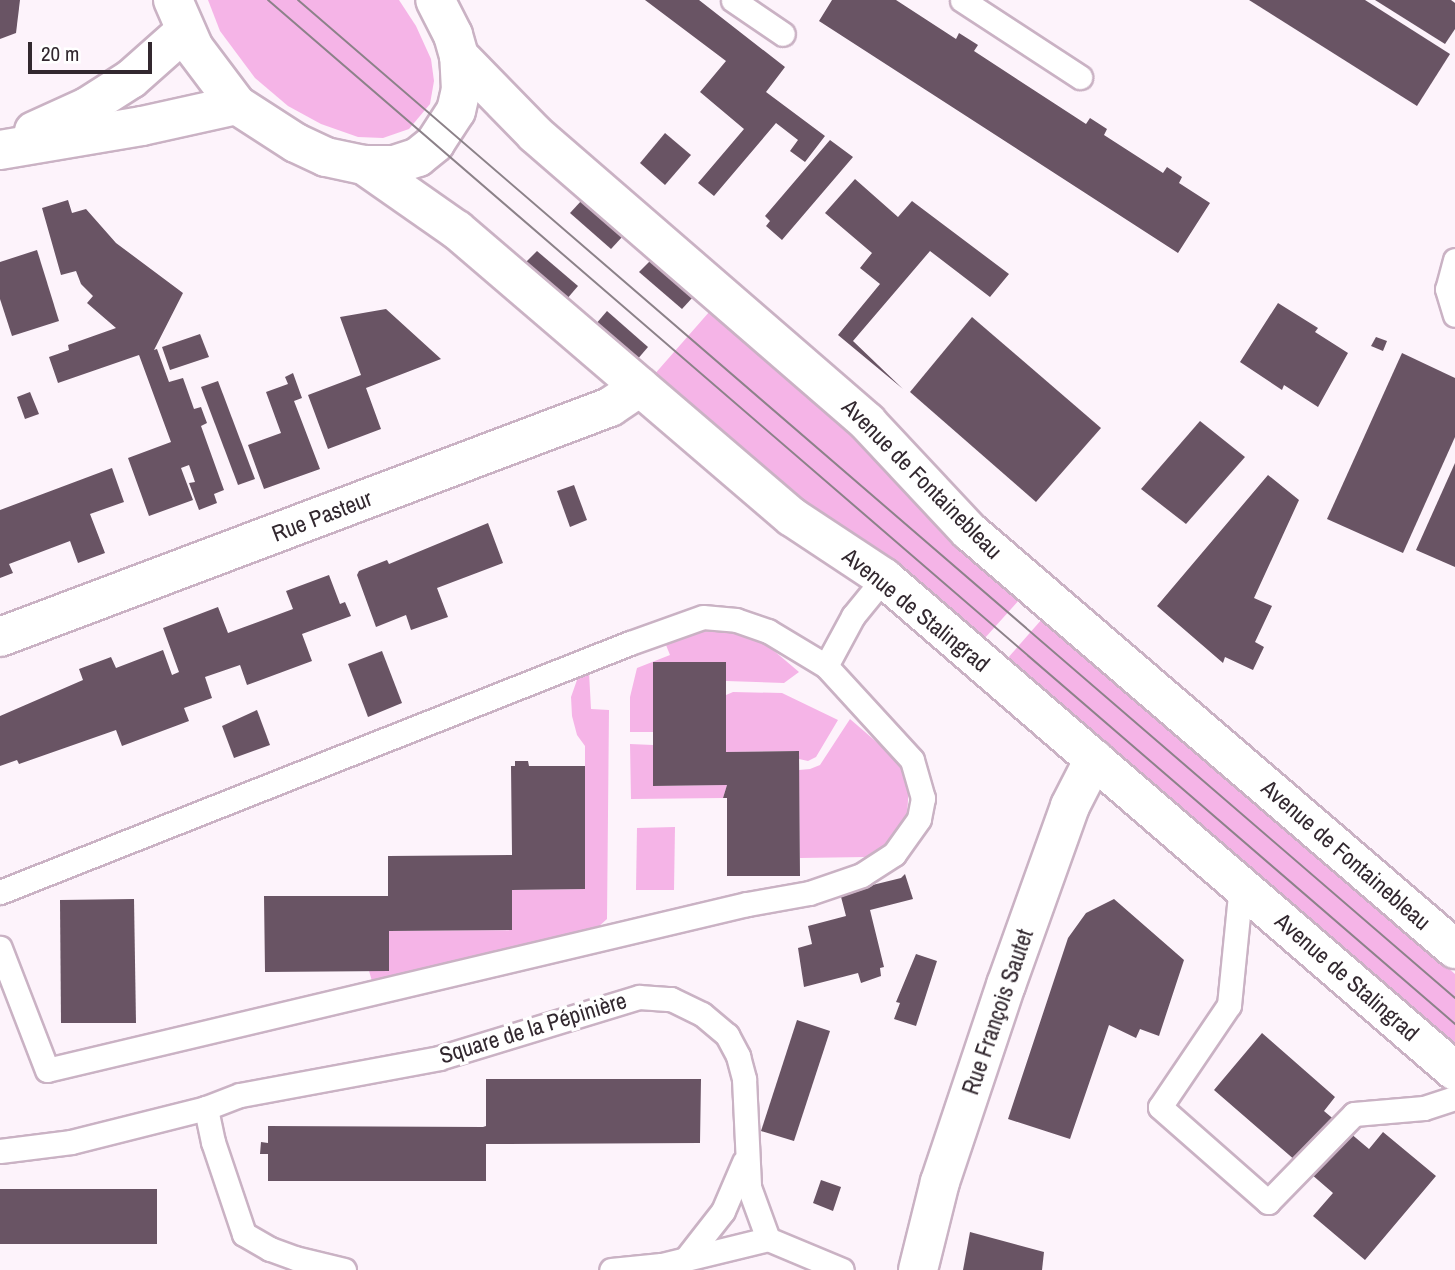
<!DOCTYPE html>
<meta charset="utf-8">
<style>
body{margin:0}
#map{position:relative;width:1455px;height:1270px;overflow:hidden;background:#fdf3fb;font-family:"Archivo Narrow",sans-serif}
div>[style]{position:absolute}
[style*='--x']{left:calc(var(--x)*1px);top:calc(var(--y)*1px);width:calc(var(--w)*1px);rotate:calc(var(--a)*1deg)}
.green>*{inset:0;background:#f5b4e7}
.building>*{inset:0;background:#695464}
.roads{filter:drop-shadow(2px 0 #cab2c4) drop-shadow(-2px 0 #cab2c4) drop-shadow(0 2px #cab2c4) drop-shadow(0 -2px #cab2c4)}
.service>*{height:23px;margin:-11.5px;padding:0 11.5px;transform-origin:11.5px;border-radius:11.5px;background:#fff}
.minor>*{height:38px;margin:-19px;padding:0 19px;transform-origin:19px;border-radius:19px;background:#fff}
.secondary>*{height:38px;margin:-19px;padding:0 19px;transform-origin:19px;border-radius:19px;background:#fff}
.primary>*{height:38px;margin:-19px;padding:0 19px;transform-origin:19px;border-radius:19px;background:#fff}
.tram>*{height:2px;margin:-1px;padding:0 1px;transform-origin:1px;border-radius:1px;background:#8c8289}
span{translate:-50% -50%;white-space:nowrap;text-align:center;line-height:1.15;-webkit-text-stroke:7px #fff;paint-order:stroke}
.street-label{font-size:23px;color:#32282f}
.scale{position:absolute;left:28px;top:42px;width:124px;height:32px;box-sizing:border-box;border:4px solid #32282f;border-top:0;padding-left:9px;font-size:21px;line-height:24px;white-space:nowrap;color:#32282f;-webkit-text-stroke:5px #fff;paint-order:stroke}
</style>
<div id="map">
<div class="green">
<i style="clip-path:polygon(208px 0,399px 0,416px 26px,431px 59px,434px 81px,430px 104px,409px 129px,383px 138px,358px 137px,321px 124px,288px 106px,255px 78px,220px 31px)"></i>
<i style="clip-path:polygon(710px 311px,860px 441px,929px 517px,1020px 599px,984px 639px,893px 562px,816px 514px,653px 376px)"></i>
<i style="clip-path:polygon(1042px 619px,1455px 974px,1455px 1045px,1007px 659px)"></i>
<i style="clip-path:polygon(724px 630px,766px 644px,799px 672px,784px 683px,726px 681px,725px 662px,653px 662px,653px 732px,630px 732px,630px 697px,637px 668px,670px 655px,666px 645px,701px 632px)"></i>
<i style="clip-path:polygon(589px 672px,591px 709px,609px 710px,607px 919px,597px 928px,372px 981px,369px 971px,389px 931px,512px 930px,512px 890px,585px 889px,585px 746px,577px 735px,572px 716px,571px 697px,577px 680px)"></i>
<i style="clip-path:polygon(733px 692px,782px 693px,838px 720px,816px 757px,808px 761px,799px 759px,799px 751px,726px 752px,726px 695px)"></i>
<i style="clip-path:polygon(850px 719px,887px 751px,904px 772px,909px 782px,907px 818px,890px 843px,866px 857px,800px 858px,799px 770px,810px 769px,820px 765px)"></i>
<i style="clip-path:polygon(630px 744px,653px 745px,654px 786px,727px 785px,723px 798px,631px 799px)"></i>
<i style="clip-path:polygon(675px 827px,674px 890px,636px 890px,637px 828px)"></i>
</div>
<div class="building">
<i style="clip-path:polygon(0 0,20px 0,16px 33px,0 39px)"></i>
<i style="clip-path:polygon(645px 0,699px 0,785px 67px,766px 92px,825px 136px,805px 162px,790px 151px,798px 140px,776px 123px,714px 196px,698px 183px,744px 129px,700px 92px,726px 61px)"></i>
<i style="clip-path:polygon(832px 0,896px 0,956px 39px,959px 33px,978px 45px,974px 51px,1086px 124px,1090px 118px,1107px 129px,1104px 135px,1163px 173px,1167px 167px,1182px 177px,1179px 183px,1210px 203px,1178px 253px,819px 21px)"></i>
<i style="clip-path:polygon(1249px 0,1365px 0,1450px 54px,1417px 106px)"></i>
<i style="clip-path:polygon(1375px 0,1451px 0,1455px 3px,1455px 29px,1445px 44px)"></i>
<i style="clip-path:polygon(665px 133px,691px 155px,665px 185px,640px 163px)"></i>
<i style="clip-path:polygon(830px 140px,853px 157px,782px 240px,766px 226px,770px 221px,765px 216px)"></i>
<i style="clip-path:polygon(855px 179px,898px 217px,912px 201px,1009px 274px,990px 297px,930px 251px,853px 341px,903px 389px,838px 335px,880px 284px,860px 268px,872px 253px,825px 213px)"></i>
<i style="clip-path:polygon(68px 200px,72px 213px,86px 209px,116px 243px,183px 293px,154px 350px,157px 349px,169px 382px,183px 378px,194px 409px,201px 407px,207px 423px,201px 426px,224px 490px,214px 494px,217px 503px,199px 510px,189px 483px,195px 482px,189px 465px,181px 468px,193px 500px,149px 516px,128px 458px,171px 442px,139px 355px,58px 383px,49px 357px,69px 350px,68px 345px,116px 328px,87px 303px,93px 296px,81px 284px,76px 271px,61px 275px,42px 208px)"></i>
<i style="clip-path:polygon(582px 200px,623px 236px,611px 249px,570px 213px)"></i>
<i style="clip-path:polygon(37px 250px,59px 321px,12px 336px,0 299px,0 262px)"></i>
<i style="clip-path:polygon(537px 251px,578px 286px,566px 300px,524px 264px)"></i>
<i style="clip-path:polygon(651px 260px,693px 297px,682px 309px,639px 272px)"></i>
<i style="clip-path:polygon(1278px 303px,1318px 328px,1315px 332px,1348px 353px,1318px 407px,1284px 385px,1282px 390px,1240px 362px)"></i>
<i style="clip-path:polygon(386px 309px,441px 359px,366px 388px,381px 429px,328px 449px,308px 395px,361px 375px,340px 317px)"></i>
<i style="clip-path:polygon(607px 311px,648px 347px,636px 361px,595px 325px)"></i>
<i style="clip-path:polygon(972px 317px,1101px 428px,1036px 502px,910px 392px)"></i>
<i style="clip-path:polygon(200px 334px,209px 357px,170px 370px,162px 347px)"></i>
<i style="clip-path:polygon(1376px 337px,1387px 341px,1383px 351px,1371px 346px)"></i>
<i style="clip-path:polygon(1402px 353px,1455px 378px,1455px 437px,1403px 553px,1327px 519px)"></i>
<i style="clip-path:polygon(293px 373px,302px 398px,294px 401px,320px 469px,264px 489px,248px 445px,281px 433px,266px 392px,288px 384px,285px 377px)"></i>
<i style="clip-path:polygon(218px 381px,255px 479px,238px 485px,201px 387px)"></i>
<i style="clip-path:polygon(30px 392px,39px 414px,25px 419px,17px 397px)"></i>
<i style="clip-path:polygon(1200px 421px,1245px 457px,1186px 524px,1141px 489px)"></i>
<i style="clip-path:polygon(1455px 463px,1455px 567px,1416px 550px)"></i>
<i style="clip-path:polygon(112px 468px,124px 502px,90px 514px,105px 553px,78px 563px,70px 541px,9px 564px,13px 573px,0 578px,0 510px)"></i>
<i style="clip-path:polygon(1268px 475px,1299px 500px,1254px 598px,1272px 606px,1255px 642px,1264px 647px,1253px 670px,1225px 657px,1223px 663px,1157px 606px)"></i>
<i style="clip-path:polygon(574px 485px,587px 520px,570px 527px,557px 491px)"></i>
<i style="clip-path:polygon(488px 523px,503px 563px,437px 588px,448px 617px,411px 630px,406px 615px,376px 627px,357px 575px,359px 571px,387px 560px,389px 564px)"></i>
<i style="clip-path:polygon(329px 575px,340px 604px,345px 602px,351px 616px,302px 634px,312px 661px,247px 685px,240px 665px,205px 677px,212px 698px,184px 708px,189px 721px,122px 746px,116px 730px,19px 764px,17px 760px,0 766px,0 716px,83px 680px,79px 669px,111px 657px,116px 668px,163px 650px,172px 675px,179px 672px,163px 628px,218px 607px,228px 633px,293px 609px,286px 591px)"></i>
<i style="clip-path:polygon(382px 651px,402px 703px,368px 717px,348px 664px)"></i>
<i style="clip-path:polygon(653px 662px,726px 662px,726px 752px,799px 751px,800px 876px,727px 876px,727px 798px,723px 798px,727px 785px,653px 786px)"></i>
<i style="clip-path:polygon(257px 710px,270px 745px,234px 758px,222px 726px)"></i>
<i style="clip-path:polygon(515px 761px,528px 761px,529px 766px,585px 766px,585px 889px,512px 890px,512px 930px,389px 931px,389px 971px,265px 972px,264px 896px,388px 896px,388px 856px,512px 855px,511px 766px,515px 766px)"></i>
<i style="clip-path:polygon(905px 874px,913px 899px,870px 910px,884px 967px,880px 968px,881px 976px,861px 983px,858px 973px,804px 987px,798px 948px,812px 944px,808px 926px,846px 916px,840px 893px,901px 878px)"></i>
<i style="clip-path:polygon(134px 899px,136px 1023px,61px 1023px,60px 900px)"></i>
<i style="clip-path:polygon(1114px 899px,1184px 960px,1159px 1036px,1140px 1029px,1136px 1038px,1109px 1025px,1070px 1139px,1008px 1119px,1068px 938px,1086px 913px)"></i>
<i style="clip-path:polygon(916px 954px,937px 961px,916px 1026px,894px 1019px,900px 1003px,896px 1002px)"></i>
<i style="clip-path:polygon(797px 1020px,830px 1031px,794px 1141px,761px 1131px)"></i>
<i style="clip-path:polygon(1262px 1033px,1335px 1097px,1324px 1111px,1369px 1149px,1383px 1132px,1436px 1176px,1365px 1260px,1313px 1216px,1333px 1193px,1214px 1090px)"></i>
<i style="clip-path:polygon(486px 1079px,701px 1079px,700px 1143px,486px 1144px,486px 1181px,268px 1181px,268px 1154px,260px 1154px,261px 1142px,268px 1143px,268px 1126px,483px 1127px,486px 1126px)"></i>
<i style="clip-path:polygon(821px 1180px,841px 1187px,833px 1211px,813px 1203px)"></i>
<i style="clip-path:polygon(0 1189px,157px 1189px,157px 1244px,0 1244px)"></i>
<i style="clip-path:polygon(970px 1232px,1044px 1252px,1042px 1270px,963px 1270px)"></i>
</div>
<div class="roads">
<div class="service">
<i style="--x:733;--y:0;--w:60;--a:34.2"></i>
<i style="--x:962;--y:0;--w:141;--a:33.1"></i>
<i style="--x:1455;--y:260;--w:30;--a:105"></i>
<i style="--x:1447;--y:289;--w:27;--a:73"></i>
<i style="--x:826;--y:666;--w:57;--a:-61.6"></i>
<i style="--x:853;--y:616;--w:49;--a:-50.8"></i>
<i style="--x:1241;--y:885;--w:121;--a:95.7"></i>
<i style="--x:1229;--y:1005;--w:123;--a:124.1"></i>
<i style="--x:1160;--y:1107;--w:144;--a:41.3"></i>
<i style="--x:1268;--y:1202;--w:123;--a:-45.7"></i>
<i style="--x:1354;--y:1114;--w:70;--a:-4.9"></i>
<i style="--x:1424;--y:1108;--w:33;--a:-18"></i>
<i style="--x:0;--y:892;--w:677;--a:-21.57"></i>
<i style="--x:630;--y:643;--w:77;--a:-19.6"></i>
<i style="--x:703;--y:617;--w:33;--a:5"></i>
<i style="--x:736;--y:620;--w:34;--a:19"></i>
<i style="--x:768;--y:631;--w:68;--a:31.1"></i>
<i style="--x:826;--y:666;--w:127;--a:47.5"></i>
<i style="--x:912;--y:760;--w:40;--a:74"></i>
<i style="--x:923;--y:798;--w:21;--a:101"></i>
<i style="--x:919;--y:819;--w:43;--a:125.5"></i>
<i style="--x:894;--y:854;--w:38;--a:147"></i>
<i style="--x:862;--y:875;--w:56;--a:161.2"></i>
<i style="--x:809;--y:893;--w:63;--a:169.9"></i>
<i style="--x:747;--y:904;--w:719;--a:166.66"></i>
<i style="--x:47;--y:1070;--w:131;--a:-111.1"></i>
<i style="--x:0;--y:1151;--w:72;--a:-7.2"></i>
<i style="--x:71;--y:1142;--w:139;--a:-14.1"></i>
<i style="--x:768;--y:1239;--w:80;--a:22.7"></i>
<i style="--x:687;--y:1257;--w:58;--a:-52"></i>
<i style="--x:723;--y:1211;--w:53;--a:-66.8"></i>
<i style="--x:344;--y:1270;--w:50;--a:-166.2"></i>
<i style="--x:295;--y:1258;--w:27;--a:-160"></i>
<i style="--x:270;--y:1249;--w:30;--a:-150"></i>
<i style="--x:244;--y:1234;--w:97;--a:-108.6"></i>
<i style="--x:213;--y:1142;--w:35;--a:-102"></i>
<i style="--x:206;--y:1108;--w:36;--a:-21"></i>
<i style="--x:240;--y:1095;--w:202;--a:-10.5"></i>
<i style="--x:439;--y:1058;--w:209;--a:-17"></i>
<i style="--x:639;--y:997;--w:32;--a:4"></i>
<i style="--x:671;--y:999;--w:34;--a:26"></i>
<i style="--x:702;--y:1014;--w:33;--a:40"></i>
<i style="--x:727;--y:1035;--w:24;--a:62"></i>
<i style="--x:738;--y:1056;--w:24;--a:75"></i>
<i style="--x:744;--y:1079;--w:108;--a:87.3"></i>
<i style="--x:749;--y:1187;--w:55;--a:69.9"></i>
<i style="--x:768;--y:1239;--w:110;--a:166.3"></i>
<i style="--x:661;--y:1265;--w:50;--a:174.3"></i>
</div>
<div class="minor">
<i style="--x:0;--y:637;--w:652;--a:-20.66"></i>
<i style="--x:610;--y:407;--w:36;--a:-34"></i>
<i style="--x:918;--y:1270;--w:91;--a:-76"></i>
<i style="--x:940;--y:1182;--w:208;--a:-71.5"></i>
<i style="--x:1006;--y:985;--w:190;--a:-70.3"></i>
<i style="--x:1070;--y:806;--w:53;--a:-62.9"></i>
</div>
<div class="secondary">
<i style="--x:34;--y:131;--w:58;--a:-24.4"></i>
<i style="--x:87;--y:107;--w:52;--a:-32.5"></i>
<i style="--x:131;--y:79;--w:72;--a:-41.6"></i>
<i style="--x:0;--y:150;--w:144;--a:-9.6"></i>
<i style="--x:142;--y:126;--w:97;--a:-12.5"></i>
</div>
<div class="primary">
<i style="--x:173;--y:0;--w:52;--a:66.4"></i>
<i style="--x:194;--y:48;--w:71;--a:53"></i>
<i style="--x:237;--y:105;--w:70;--a:32.8"></i>
<i style="--x:296;--y:143;--w:33;--a:25"></i>
<i style="--x:326;--y:157;--w:39;--a:12"></i>
<i style="--x:364;--y:165;--w:30;--a:0"></i>
<i style="--x:394;--y:165;--w:25;--a:-18"></i>
<i style="--x:418;--y:157;--w:22;--a:-39"></i>
<i style="--x:435;--y:143;--w:38;--a:-57"></i>
<i style="--x:456;--y:111;--w:22;--a:-77"></i>
<i style="--x:461;--y:90;--w:34;--a:-93"></i>
<i style="--x:459;--y:56;--w:22;--a:-106"></i>
<i style="--x:453;--y:35;--w:39;--a:-117"></i>
<i style="--x:459;--y:56;--w:109;--a:45.7"></i>
<i style="--x:535;--y:134;--w:440;--a:40.9"></i>
<i style="--x:867;--y:422;--w:149;--a:46.9"></i>
<i style="--x:969;--y:531;--w:641;--a:40.7"></i>
<i style="--x:364;--y:165;--w:113;--a:35"></i>
<i style="--x:457;--y:230;--w:441;--a:40.6"></i>
<i style="--x:792;--y:517;--w:110;--a:33.5"></i>
<i style="--x:884;--y:578;--w:754;--a:40.81"></i>
</div>
</div>
<div class="tram">
<i style="--x:268;--y:0;--w:1568;--a:40.78"></i>
<i style="--x:298;--y:0;--w:1528;--a:40.78"></i>
</div>
<div class="street-label">
<span style="left:922px;top:479px;rotate:45deg">Avenue de Fontainebleau</span>
<span style="left:322px;top:516px;rotate:-21deg">Rue Pasteur</span>
<span style="left:916px;top:610px;rotate:39deg">Avenue de Stalingrad</span>
<span style="left:1346px;top:855px;rotate:41deg">Avenue de Fontainebleau</span>
<span style="left:1347px;top:977px;rotate:41deg">Avenue de Stalingrad</span>
<span style="left:998px;top:1012px;rotate:-71deg">Rue François Sautet</span>
<span style="left:533px;top:1028px;rotate:-17deg">Square de la Pépinière</span>
</div>
<div class="scale">20 m</div>
</div>
